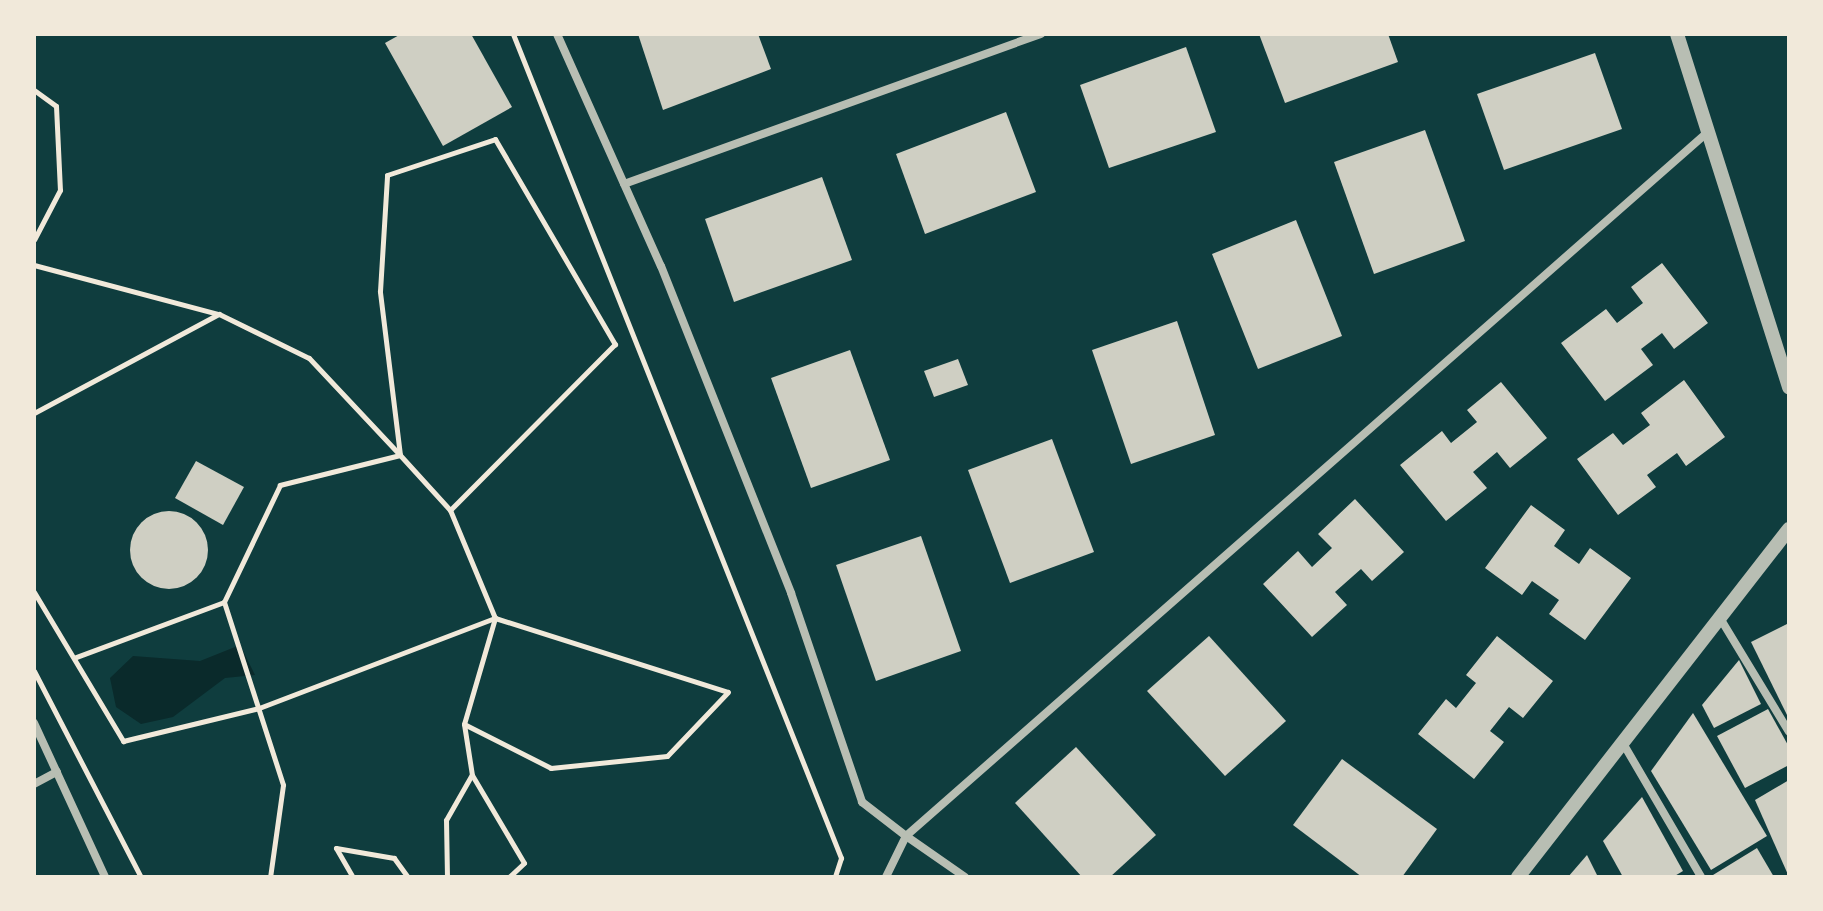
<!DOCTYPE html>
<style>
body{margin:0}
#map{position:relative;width:1823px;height:911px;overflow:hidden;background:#0f3d3e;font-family:"Roboto Serif",serif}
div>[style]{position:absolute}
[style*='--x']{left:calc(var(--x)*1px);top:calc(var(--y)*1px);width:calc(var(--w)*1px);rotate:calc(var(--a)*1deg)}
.water>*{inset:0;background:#0a2a2b}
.building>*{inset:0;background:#cfcfc3}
.round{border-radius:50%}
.path>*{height:5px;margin:-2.5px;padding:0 2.5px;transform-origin:2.5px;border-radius:2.5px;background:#f1e9da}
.minor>*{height:8px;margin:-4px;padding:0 4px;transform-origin:4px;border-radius:4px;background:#b8beb3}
.tertiary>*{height:14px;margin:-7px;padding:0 7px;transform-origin:7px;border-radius:7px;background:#b8beb3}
span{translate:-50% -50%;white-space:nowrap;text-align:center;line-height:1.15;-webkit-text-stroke:7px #f1e9da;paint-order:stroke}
.frame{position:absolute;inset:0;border:36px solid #f1e9da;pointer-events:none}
</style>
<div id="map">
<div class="water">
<i style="clip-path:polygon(240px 645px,255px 675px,225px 678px,173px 717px,141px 724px,116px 707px,110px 678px,133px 656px,200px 661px)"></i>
</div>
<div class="building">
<i style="clip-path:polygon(401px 34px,471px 34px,512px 107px,443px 146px,385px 43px)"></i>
<i style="clip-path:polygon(638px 34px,758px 34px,771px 69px,663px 110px)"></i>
<i style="clip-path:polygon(1259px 34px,1388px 34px,1398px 62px,1285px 103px)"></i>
<i style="clip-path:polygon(1186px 47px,1216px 132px,1109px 168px,1080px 85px)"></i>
<i style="clip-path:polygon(1595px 53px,1622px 129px,1504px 170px,1477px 94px)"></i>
<i style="clip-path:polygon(1006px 112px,1036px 192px,925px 234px,896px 154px)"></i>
<i style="clip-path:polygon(1425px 130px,1465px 241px,1374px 274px,1334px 162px)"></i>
<i style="clip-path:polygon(822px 177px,852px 260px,734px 302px,705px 219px)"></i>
<i style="clip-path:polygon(1296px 220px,1342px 336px,1258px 369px,1212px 254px)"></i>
<i style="clip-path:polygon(1662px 263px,1708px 323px,1674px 349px,1662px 333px,1641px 349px,1653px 365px,1605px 401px,1561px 343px,1606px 309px,1617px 323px,1643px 303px,1631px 287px)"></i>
<i style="clip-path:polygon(1177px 321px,1215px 435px,1131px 464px,1092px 350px)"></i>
<i style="clip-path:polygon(850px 350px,890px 460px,811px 488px,771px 378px)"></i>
<i style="clip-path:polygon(958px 359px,968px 385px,934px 397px,924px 371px)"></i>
<i style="clip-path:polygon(1684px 380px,1725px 437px,1686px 466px,1677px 453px,1647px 475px,1656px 487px,1618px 515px,1577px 459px,1613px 433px,1623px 445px,1650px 425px,1641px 413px)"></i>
<i style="clip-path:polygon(1501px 382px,1547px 438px,1510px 468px,1497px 452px,1473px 472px,1487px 488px,1446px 521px,1400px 465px,1442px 431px,1451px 443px,1477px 422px,1467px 410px)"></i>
<i style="clip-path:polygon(1052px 439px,1094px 552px,1010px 583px,968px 470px)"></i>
<i style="clip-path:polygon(196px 461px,244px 487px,223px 525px,175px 498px)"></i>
<i style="clip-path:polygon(1355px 499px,1404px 552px,1372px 581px,1361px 569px,1335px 592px,1347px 605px,1312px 637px,1263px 584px,1298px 551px,1312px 567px,1332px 548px,1318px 534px)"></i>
<i style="clip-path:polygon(1531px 505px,1565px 530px,1554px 546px,1579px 564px,1590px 548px,1631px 578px,1585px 640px,1549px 614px,1559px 600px,1532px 581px,1522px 595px,1485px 568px)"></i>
<i class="round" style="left:130px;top:511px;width:78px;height:78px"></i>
<i style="clip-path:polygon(921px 536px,961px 651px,876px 681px,836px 565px)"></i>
<i style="clip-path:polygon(1789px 623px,1789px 719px,1751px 642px)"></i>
<i style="clip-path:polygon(1209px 636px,1286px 721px,1225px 776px,1147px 691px)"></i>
<i style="clip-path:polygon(1497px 636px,1553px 681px,1523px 718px,1509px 707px,1490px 731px,1504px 742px,1474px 779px,1418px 734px,1446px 699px,1456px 708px,1476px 683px,1466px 675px)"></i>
<i style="clip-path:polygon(1739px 660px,1761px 704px,1714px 728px,1702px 705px)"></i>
<i style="clip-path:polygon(1768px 709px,1789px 747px,1789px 765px,1745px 788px,1717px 736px)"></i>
<i style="clip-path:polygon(1693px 713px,1767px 836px,1711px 870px,1651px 771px)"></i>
<i style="clip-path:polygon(1076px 747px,1156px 835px,1110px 877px,1082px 877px,1015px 803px)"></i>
<i style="clip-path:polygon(1342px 759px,1437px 829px,1402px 877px,1362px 877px,1293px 825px)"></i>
<i style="clip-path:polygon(1789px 780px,1789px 877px,1755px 800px)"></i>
<i style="clip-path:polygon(1642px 797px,1683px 871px,1673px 877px,1623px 877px,1603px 841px)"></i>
<i style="clip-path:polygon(1757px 848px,1774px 877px,1714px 877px,1713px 875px)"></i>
<i style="clip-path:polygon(1587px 855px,1598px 877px,1568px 877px)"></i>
</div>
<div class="path">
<i style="--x:513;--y:34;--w:887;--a:68.29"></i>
<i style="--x:841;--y:858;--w:20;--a:108"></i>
<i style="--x:34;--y:90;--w:27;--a:36"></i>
<i style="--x:56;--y:106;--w:84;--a:87.3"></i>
<i style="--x:60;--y:190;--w:56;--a:117.5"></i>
<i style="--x:34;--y:265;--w:190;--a:14.9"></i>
<i style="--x:34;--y:413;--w:210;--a:-28.2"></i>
<i style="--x:219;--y:314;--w:100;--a:26.1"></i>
<i style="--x:309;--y:358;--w:133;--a:46.8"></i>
<i style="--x:400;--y:455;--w:165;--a:-97"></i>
<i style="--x:380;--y:291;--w:116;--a:-86.5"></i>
<i style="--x:387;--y:175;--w:114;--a:-18.4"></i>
<i style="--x:495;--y:139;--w:238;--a:59.7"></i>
<i style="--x:615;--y:344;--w:234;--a:134.8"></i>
<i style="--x:34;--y:592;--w:174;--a:59.1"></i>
<i style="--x:123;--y:741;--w:140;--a:-13.6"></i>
<i style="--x:259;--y:708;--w:253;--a:-20.9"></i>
<i style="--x:495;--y:618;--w:117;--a:-112.6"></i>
<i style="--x:450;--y:510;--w:74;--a:-132.3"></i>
<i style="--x:400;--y:455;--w:124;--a:166"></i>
<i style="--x:280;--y:485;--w:130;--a:115.6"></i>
<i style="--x:224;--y:602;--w:158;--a:159.6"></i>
<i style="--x:224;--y:602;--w:192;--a:72.1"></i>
<i style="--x:283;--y:785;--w:93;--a:98"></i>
<i style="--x:34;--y:671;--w:232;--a:62.6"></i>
<i style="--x:464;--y:724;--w:110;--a:-73.7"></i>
<i style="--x:495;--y:618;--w:244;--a:17.6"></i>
<i style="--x:728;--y:692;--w:88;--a:133.6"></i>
<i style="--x:667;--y:756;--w:117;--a:174.1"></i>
<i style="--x:551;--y:768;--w:97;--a:-153.2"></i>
<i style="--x:464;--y:724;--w:52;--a:81.1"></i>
<i style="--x:472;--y:775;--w:102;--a:59.4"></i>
<i style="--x:524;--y:863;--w:21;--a:137"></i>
<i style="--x:336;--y:848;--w:59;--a:9.8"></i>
<i style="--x:394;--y:858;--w:24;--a:54"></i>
<i style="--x:336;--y:848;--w:34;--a:60"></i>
<i style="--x:447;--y:877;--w:57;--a:-91"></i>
<i style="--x:446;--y:820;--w:51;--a:-60.4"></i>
</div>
<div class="minor">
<i style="--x:557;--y:34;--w:254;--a:65.9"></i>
<i style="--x:661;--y:266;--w:352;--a:68.3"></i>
<i style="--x:791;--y:593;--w:221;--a:71.2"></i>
<i style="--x:862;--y:802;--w:56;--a:37.7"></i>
<i style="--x:906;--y:836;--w:46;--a:116"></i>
<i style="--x:624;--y:184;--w:443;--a:-19.8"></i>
<i style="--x:1720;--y:618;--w:133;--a:58.8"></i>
<i style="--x:34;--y:723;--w:170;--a:65.2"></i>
<i style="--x:1624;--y:745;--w:153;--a:59.7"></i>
<i style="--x:34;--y:784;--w:26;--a:-28"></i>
<i style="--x:965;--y:877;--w:72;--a:-145.2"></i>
<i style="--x:906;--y:836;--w:1067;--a:-41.28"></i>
</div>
<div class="tertiary">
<i style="--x:1677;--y:34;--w:371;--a:72.4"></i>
<i style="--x:1518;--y:877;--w:441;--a:-52.1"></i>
</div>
<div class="frame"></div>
</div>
